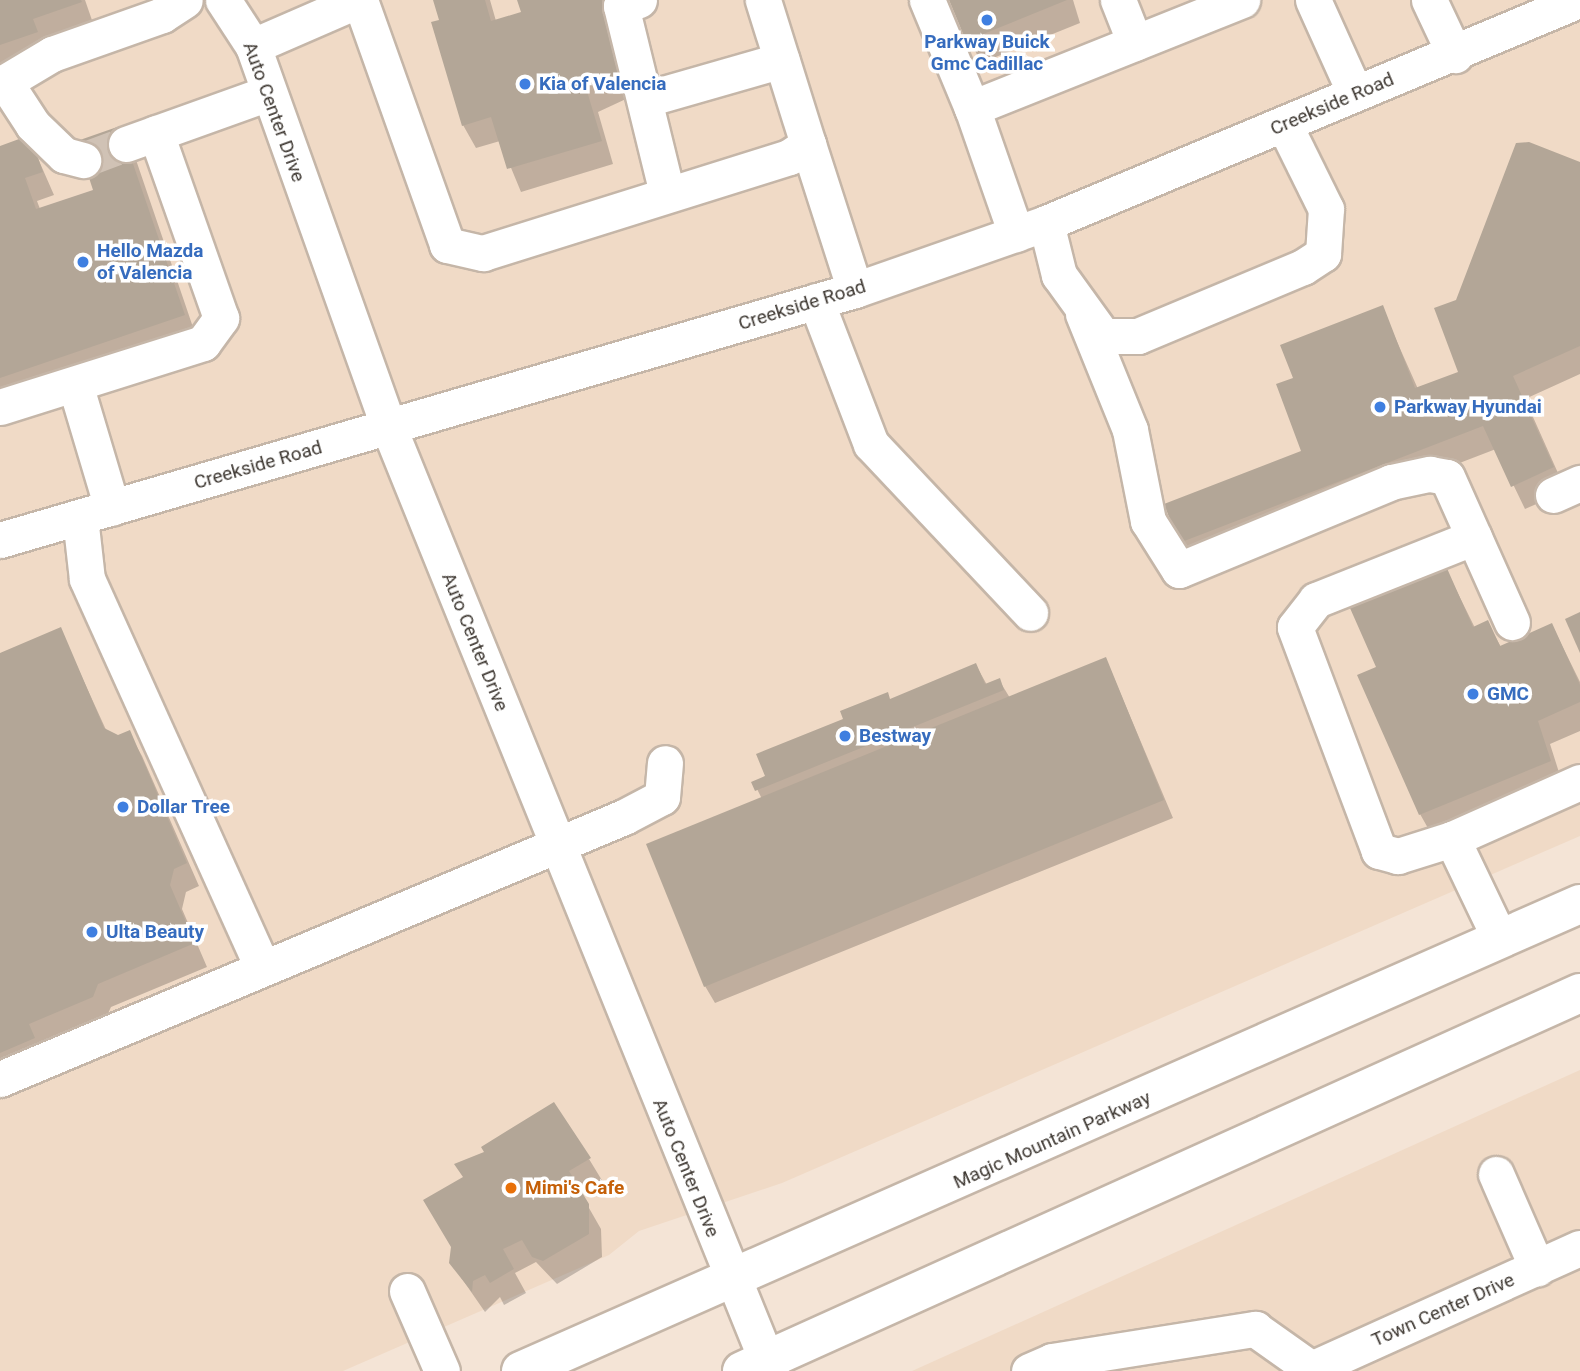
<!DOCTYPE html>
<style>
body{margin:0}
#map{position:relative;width:1580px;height:1371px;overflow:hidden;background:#f4e4d6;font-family:Roboto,sans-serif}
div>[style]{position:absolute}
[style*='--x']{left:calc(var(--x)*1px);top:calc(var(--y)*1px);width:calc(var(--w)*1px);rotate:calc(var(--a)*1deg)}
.built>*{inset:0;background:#f0dac6}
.shadow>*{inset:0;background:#0003}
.building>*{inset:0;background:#b3a697}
.minor-tunnel>*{height:35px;margin-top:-17.5px;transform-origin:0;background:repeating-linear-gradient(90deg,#d0c2b5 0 35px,transparent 0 53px)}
.roads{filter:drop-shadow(2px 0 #c5b6a8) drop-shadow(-2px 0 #c5b6a8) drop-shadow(0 2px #c5b6a8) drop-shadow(0 -2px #c5b6a8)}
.minor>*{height:35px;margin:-17.5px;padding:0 17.5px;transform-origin:17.5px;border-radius:17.5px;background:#fff}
.major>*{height:38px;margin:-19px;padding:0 19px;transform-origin:19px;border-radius:19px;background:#fff}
.dots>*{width:19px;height:19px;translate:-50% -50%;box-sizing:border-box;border:4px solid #fff;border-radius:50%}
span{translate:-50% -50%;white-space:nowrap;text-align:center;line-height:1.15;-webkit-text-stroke:7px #fff;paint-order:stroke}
.shop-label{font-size:19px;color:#366cbe;font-weight:700}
.left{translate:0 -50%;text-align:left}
.street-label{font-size:19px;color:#3e3832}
.food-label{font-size:19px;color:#c56008;font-weight:700}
</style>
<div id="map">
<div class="built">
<i style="clip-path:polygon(0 0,1580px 0,1580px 836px,782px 1183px,639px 1231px,609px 1255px,343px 1371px,0 1371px)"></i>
<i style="clip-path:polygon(1580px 1070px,1580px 1371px,912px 1371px)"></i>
</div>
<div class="shadow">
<i style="clip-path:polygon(0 0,85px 0,94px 26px,0 73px)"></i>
<i style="clip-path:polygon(435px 0,490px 0,496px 21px,523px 13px,519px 0,617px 11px,641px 92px,598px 112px,613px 164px,521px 192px,500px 141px,476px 148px,463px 125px)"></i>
<i style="clip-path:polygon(951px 0,1073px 0,1080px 23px,981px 63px)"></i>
<i style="clip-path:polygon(29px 138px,54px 195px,37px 201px,40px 209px,95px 191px,133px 151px,197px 339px,0 406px,0 148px)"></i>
<i style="clip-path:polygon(1580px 167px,1580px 374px,1525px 399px,1566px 491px,1525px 509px,1496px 449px,1194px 565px,1181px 542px,1304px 452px,1295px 379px,1382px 308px,1418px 389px,1460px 373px,1457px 301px)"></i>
<i style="clip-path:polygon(1441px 559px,1475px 628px,1487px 622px,1501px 647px,1552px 625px,1580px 682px,1580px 731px,1550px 744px,1563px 785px,1433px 837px,1420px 814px,1378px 667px)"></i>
<i style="clip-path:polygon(60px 629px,107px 732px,118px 737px,129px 733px,142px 756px,199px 886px,186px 892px,182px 909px,207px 967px,111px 1007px,105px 1020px,0 1081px,0 654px)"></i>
<i style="clip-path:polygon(1106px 659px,1173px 818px,715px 1003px,705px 986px,762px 799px,754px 783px,891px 700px,976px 665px,987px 685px,999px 680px,1010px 698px)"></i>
<i style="clip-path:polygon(589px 1159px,603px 1182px,581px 1194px,601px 1229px,602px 1257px,557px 1284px,536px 1262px,515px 1273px,526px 1293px,504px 1305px,500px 1297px,485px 1312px,451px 1263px,453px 1247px,426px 1200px)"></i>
</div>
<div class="building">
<i style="clip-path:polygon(0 0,81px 0,82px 2px,33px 19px,38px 32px,0 45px)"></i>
<i style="clip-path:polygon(433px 0,485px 0,491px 21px,521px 12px,517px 0,609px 0,629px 69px,586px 88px,602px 141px,507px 169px,491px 117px,462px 126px,431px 22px,439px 20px)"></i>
<i style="clip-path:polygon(949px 0,1067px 0,966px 41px)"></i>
<i style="clip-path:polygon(120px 126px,185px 315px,0 378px,0 146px,30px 135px,43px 172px,25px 178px,36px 209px,93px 190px,77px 141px)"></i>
<i style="clip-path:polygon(1529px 142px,1580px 162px,1580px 346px,1513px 376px,1554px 467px,1511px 487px,1483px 426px,1179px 543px,1164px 504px,1301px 451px,1276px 384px,1293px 378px,1280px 345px,1383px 305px,1415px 388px,1458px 372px,1434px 308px,1456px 300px,1516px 143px)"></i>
<i style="clip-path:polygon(1442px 557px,1473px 627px,1488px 620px,1500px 646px,1552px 623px,1580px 685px,1580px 702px,1538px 721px,1551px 761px,1419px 815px,1357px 675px,1376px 667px,1346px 599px)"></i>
<i style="clip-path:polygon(1580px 612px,1580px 653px,1565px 619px)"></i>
<i style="clip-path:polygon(61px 627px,104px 728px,118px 735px,130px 730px,187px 863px,174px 869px,170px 885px,195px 943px,98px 984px,93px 997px,29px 1024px,35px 1038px,0 1053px,0 653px)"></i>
<i style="clip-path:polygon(1106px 657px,1164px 800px,704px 987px,646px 844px)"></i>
<i style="clip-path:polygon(976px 663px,985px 684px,1000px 678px,1004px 690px,755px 791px,751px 782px,765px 776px,756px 754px,843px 719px,840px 711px,888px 692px,890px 699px)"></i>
<i style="clip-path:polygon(554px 1102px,591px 1158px,569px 1171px,589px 1204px,589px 1234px,543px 1261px,532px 1257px,522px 1240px,503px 1249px,514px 1269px,490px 1283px,485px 1275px,473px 1281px,472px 1292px,449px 1263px,451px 1247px,423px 1200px,463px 1177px,454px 1164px,484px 1152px,481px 1147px)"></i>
</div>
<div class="minor-tunnel">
<i style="--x:83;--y:160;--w:46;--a:-20.4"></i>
</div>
<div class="roads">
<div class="minor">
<i style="--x:223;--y:0;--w:55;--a:56.9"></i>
<i style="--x:253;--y:46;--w:405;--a:70.4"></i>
<i style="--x:389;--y:428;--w:1017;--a:67.95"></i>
<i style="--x:360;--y:0;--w:260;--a:70.4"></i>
<i style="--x:447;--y:245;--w:37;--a:13"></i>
<i style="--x:483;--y:253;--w:321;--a:-17.4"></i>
<i style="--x:789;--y:157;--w:23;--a:-34"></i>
<i style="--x:808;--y:144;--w:151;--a:-107.4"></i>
<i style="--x:639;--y:0;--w:19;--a:162"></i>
<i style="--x:621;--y:6;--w:193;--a:76.2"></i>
<i style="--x:927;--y:0;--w:117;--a:67.4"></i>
<i style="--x:1118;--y:0;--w:46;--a:68.4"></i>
<i style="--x:1313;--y:0;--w:102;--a:65.7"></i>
<i style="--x:1429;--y:0;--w:61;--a:64.7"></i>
<i style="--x:253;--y:46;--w:116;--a:-23.5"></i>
<i style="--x:5;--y:82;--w:51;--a:56.9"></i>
<i style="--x:33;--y:125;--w:43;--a:44.1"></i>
<i style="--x:64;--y:155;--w:20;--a:15"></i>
<i style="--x:0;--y:85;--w:61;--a:-30.8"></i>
<i style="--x:52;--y:54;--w:117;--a:-19.5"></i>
<i style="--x:162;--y:15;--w:27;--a:-33"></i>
<i style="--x:646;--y:99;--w:141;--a:-16"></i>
<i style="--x:126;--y:144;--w:149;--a:-19.7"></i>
<i style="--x:808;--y:144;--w:153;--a:72.2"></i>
<i style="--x:1046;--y:223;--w:54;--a:76"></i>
<i style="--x:1059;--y:275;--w:75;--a:54.2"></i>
<i style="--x:1103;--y:336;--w:35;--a:0"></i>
<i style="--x:1138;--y:336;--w:179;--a:-22.7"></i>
<i style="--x:1303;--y:267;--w:24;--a:-33"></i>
<i style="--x:1323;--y:254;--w:45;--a:-86.2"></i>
<i style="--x:1326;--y:209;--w:95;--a:-116.3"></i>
<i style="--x:1016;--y:234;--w:133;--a:-109.2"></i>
<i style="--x:972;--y:108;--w:291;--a:-21.8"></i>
<i style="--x:816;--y:301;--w:153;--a:69"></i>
<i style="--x:871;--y:444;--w:232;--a:46.7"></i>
<i style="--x:1083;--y:314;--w:125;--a:67.9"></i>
<i style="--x:1130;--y:430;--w:93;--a:78.8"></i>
<i style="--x:1148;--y:521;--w:58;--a:57.7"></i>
<i style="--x:1179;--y:570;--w:230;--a:-22.5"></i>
<i style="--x:1391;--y:482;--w:40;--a:-12"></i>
<i style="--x:1430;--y:474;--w:17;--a:10"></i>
<i style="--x:1447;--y:477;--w:159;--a:65.9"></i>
<i style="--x:75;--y:384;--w:129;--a:73.4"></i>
<i style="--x:0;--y:407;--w:213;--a:-17.5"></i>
<i style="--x:203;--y:343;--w:31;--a:-54"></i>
<i style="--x:221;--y:318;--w:196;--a:-109.4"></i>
<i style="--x:1553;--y:495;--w:30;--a:-24"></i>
<i style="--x:80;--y:517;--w:62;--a:83.6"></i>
<i style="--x:87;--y:579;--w:426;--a:65.7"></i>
<i style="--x:0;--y:540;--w:891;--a:-16.3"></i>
<i style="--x:855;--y:290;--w:202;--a:-19.3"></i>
<i style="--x:1046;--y:223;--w:578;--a:-22.7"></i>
<i style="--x:1452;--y:839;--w:57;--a:162.5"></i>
<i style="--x:1398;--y:856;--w:20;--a:-165"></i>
<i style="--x:1379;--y:851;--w:239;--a:-110.6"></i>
<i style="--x:1295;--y:627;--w:34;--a:-52"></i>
<i style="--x:1316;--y:600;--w:170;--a:-21.7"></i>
<i style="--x:1500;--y:939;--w:111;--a:-115.6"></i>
<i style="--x:1452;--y:839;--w:140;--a:-24"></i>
<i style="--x:0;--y:1079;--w:677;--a:-22.78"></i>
<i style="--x:624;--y:817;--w:43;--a:-27.8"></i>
<i style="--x:662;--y:797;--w:34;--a:-85"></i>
<i style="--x:1496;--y:1174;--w:103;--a:66.4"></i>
<i style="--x:407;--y:1291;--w:87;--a:66.4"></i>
<i style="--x:1029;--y:1371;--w:25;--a:-23"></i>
<i style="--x:1052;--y:1361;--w:206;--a:-9"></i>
<i style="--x:1255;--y:1329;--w:67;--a:35.3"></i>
<i style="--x:1307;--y:1371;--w:299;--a:-24.3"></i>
</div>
<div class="major">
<i style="--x:521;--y:1371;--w:1157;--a:-23.8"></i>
<i style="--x:742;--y:1371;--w:919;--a:-24.28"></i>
</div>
</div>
<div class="dots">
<i style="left:987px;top:20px;background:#3f7fe0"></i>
<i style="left:525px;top:84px;background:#3f7fe0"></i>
<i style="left:83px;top:262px;background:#3f7fe0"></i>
<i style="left:1380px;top:407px;background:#3f7fe0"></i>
<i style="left:1473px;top:694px;background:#3f7fe0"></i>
<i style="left:845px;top:736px;background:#3f7fe0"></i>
<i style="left:123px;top:807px;background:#3f7fe0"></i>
<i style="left:92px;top:932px;background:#3f7fe0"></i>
<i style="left:511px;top:1188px;background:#e8710a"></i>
</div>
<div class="shop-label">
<span style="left:987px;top:53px">Parkway Buick<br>Gmc Cadillac</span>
<span class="left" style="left:539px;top:84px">Kia of Valencia</span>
<span class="left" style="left:97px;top:262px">Hello Mazda<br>of Valencia</span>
<span class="left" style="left:1394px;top:407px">Parkway Hyundai</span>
<span class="left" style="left:1487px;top:694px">GMC</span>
<span class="left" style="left:859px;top:736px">Bestway</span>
<span class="left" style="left:137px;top:807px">Dollar Tree</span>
<span class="left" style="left:106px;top:932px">Ulta Beauty</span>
</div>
<div class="street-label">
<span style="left:1332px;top:104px;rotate:-23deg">Creekside Road</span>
<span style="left:274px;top:112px;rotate:70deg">Auto Center Drive</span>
<span style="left:802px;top:305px;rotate:-17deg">Creekside Road</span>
<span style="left:258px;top:465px;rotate:-16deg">Creekside Road</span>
<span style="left:475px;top:642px;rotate:68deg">Auto Center Drive</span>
<span style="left:1052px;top:1140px;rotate:-24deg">Magic Mountain Parkway</span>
<span style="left:686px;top:1168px;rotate:68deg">Auto Center Drive</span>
<span style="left:1443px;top:1310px;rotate:-24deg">Town Center Drive</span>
</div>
<div class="food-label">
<span class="left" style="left:525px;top:1188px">Mimi's Cafe</span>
</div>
</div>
